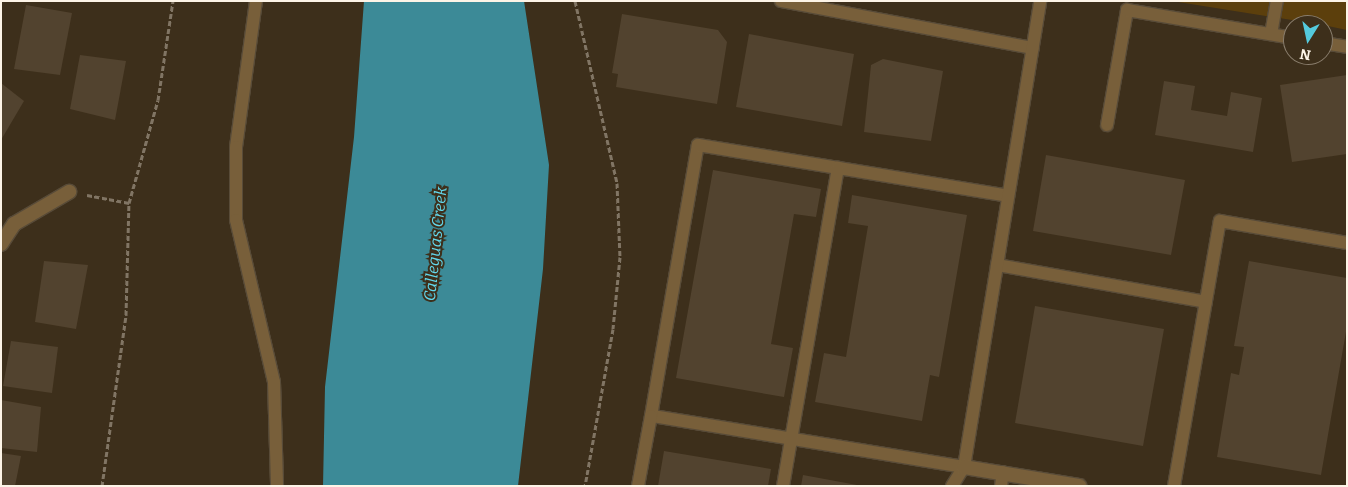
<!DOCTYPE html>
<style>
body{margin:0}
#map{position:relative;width:1348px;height:487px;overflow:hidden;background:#3d2f1b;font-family:Bitter,serif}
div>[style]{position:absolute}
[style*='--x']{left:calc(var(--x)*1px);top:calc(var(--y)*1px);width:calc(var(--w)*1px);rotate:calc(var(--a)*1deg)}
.green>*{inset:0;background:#5c3f0c}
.water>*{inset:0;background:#3c8a97}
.building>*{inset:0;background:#52432f}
.path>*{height:3px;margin-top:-1.5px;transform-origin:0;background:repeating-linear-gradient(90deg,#817564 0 5px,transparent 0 7.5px)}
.roads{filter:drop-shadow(1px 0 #584b38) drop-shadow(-1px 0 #584b38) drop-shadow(0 1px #584b38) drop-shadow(0 -1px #584b38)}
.service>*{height:12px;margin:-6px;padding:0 6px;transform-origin:6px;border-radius:6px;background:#785f3a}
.minor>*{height:14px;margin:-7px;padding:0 7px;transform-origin:7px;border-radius:7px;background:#785f3a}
span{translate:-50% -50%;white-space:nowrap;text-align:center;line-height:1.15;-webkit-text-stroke:4px #3d2f1b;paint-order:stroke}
.water-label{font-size:16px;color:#63d8ec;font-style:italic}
.frame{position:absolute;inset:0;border:2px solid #fdf4e7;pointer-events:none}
.north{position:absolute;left:1283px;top:15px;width:50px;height:50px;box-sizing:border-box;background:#3d2f1b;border:1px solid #8a7e6d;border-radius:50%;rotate:190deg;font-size:14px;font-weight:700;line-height:20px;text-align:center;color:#fdf4e7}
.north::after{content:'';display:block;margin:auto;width:18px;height:22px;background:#54cadd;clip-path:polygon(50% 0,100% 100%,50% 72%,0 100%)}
</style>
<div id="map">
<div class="green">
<i style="clip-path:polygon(1172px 1px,1347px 1px,1347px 30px,1323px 25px)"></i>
</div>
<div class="water">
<i style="clip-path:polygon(364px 1px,524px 1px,549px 165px,543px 269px,518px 486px,323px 486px,325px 387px,354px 137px)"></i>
</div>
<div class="building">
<i style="clip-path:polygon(26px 5px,72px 13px,60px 75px,14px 69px)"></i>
<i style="clip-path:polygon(622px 14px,718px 30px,727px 42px,717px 104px,616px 87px,618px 74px,612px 73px)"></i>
<i style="clip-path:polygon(749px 34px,854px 54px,842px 126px,736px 107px)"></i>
<i style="clip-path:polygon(80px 55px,126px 61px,115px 120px,70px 109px)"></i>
<i style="clip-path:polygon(883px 59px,943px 71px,931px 141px,864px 132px,871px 65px)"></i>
<i style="clip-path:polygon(1347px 75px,1347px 154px,1292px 162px,1280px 85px)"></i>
<i style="clip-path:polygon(1164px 81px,1195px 86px,1191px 110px,1227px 116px,1231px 92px,1262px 98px,1253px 152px,1155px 135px)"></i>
<i style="clip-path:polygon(1px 83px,24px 101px,1px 140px)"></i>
<i style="clip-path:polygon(1046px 155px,1185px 180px,1171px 255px,1033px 231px)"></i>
<i style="clip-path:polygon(713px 170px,821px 189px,816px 217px,794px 214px,771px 344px,793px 348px,784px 397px,676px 378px)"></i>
<i style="clip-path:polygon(852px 195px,967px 215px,939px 377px,930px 375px,922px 421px,815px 402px,824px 353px,846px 357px,868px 226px,848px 223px)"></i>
<i style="clip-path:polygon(44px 261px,88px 265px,76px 329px,35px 322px)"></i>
<i style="clip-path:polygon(1249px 261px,1347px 278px,1347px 326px,1321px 475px,1217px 457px,1231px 373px,1239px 375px,1244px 347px,1234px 346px)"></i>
<i style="clip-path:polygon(1035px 306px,1164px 329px,1143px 446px,1015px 423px)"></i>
<i style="clip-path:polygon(11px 341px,58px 347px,52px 393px,3px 386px)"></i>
<i style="clip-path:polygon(1px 400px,41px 407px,37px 452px,1px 448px)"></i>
<i style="clip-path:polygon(664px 451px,771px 469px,768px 486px,658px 486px)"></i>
<i style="clip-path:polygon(1px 453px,21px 456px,15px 486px,1px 486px)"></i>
<i style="clip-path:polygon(803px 475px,857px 485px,857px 486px,801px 486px)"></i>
</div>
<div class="path">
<i style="--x:575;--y:1;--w:187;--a:77"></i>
<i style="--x:617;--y:183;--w:74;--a:87.7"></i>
<i style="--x:620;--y:257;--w:72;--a:95.6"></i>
<i style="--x:613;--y:329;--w:159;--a:100.1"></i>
<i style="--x:87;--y:195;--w:43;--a:10.8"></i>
<i style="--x:102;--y:486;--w:173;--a:-82"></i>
<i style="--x:126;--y:315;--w:112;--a:-88.5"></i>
<i style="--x:129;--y:203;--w:107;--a:-74.3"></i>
<i style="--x:158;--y:100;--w:100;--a:-81.4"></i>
</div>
<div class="roads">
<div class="service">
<i style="--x:256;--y:1;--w:147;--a:97.8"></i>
<i style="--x:236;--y:147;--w:73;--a:90"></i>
<i style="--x:236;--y:220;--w:166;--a:76.8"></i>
<i style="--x:274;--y:382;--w:104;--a:88.3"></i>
<i style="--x:781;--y:1;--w:256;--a:10.6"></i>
<i style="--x:1271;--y:34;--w:34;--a:-80"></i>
<i style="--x:1323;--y:43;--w:24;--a:9"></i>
<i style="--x:1107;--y:125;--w:117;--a:-80.1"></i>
<i style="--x:1127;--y:10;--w:168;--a:9.6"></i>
<i style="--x:997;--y:265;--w:212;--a:10"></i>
<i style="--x:964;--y:467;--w:317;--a:-170.7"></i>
<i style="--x:651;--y:416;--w:275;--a:-80.2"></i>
<i style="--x:698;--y:145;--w:314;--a:9.3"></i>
<i style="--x:638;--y:486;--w:71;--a:-79.5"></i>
<i style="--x:783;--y:486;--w:323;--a:-80.2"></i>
<i style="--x:952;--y:486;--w:22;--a:-58"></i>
<i style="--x:964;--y:467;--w:472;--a:-80.7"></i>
<i style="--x:1001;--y:486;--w:14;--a:-82"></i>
<i style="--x:1174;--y:486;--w:269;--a:-80.2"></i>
<i style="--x:1220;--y:221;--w:129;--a:9.8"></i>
</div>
<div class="minor">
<i style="--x:1;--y:244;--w:24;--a:-57"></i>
<i style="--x:14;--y:224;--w:64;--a:-30.2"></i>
<i style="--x:964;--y:467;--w:117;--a:9.4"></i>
</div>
</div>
<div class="water-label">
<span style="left:436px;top:244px;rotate:-84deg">Calleguas Creek</span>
</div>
<div class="frame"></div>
<div class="north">N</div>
</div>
